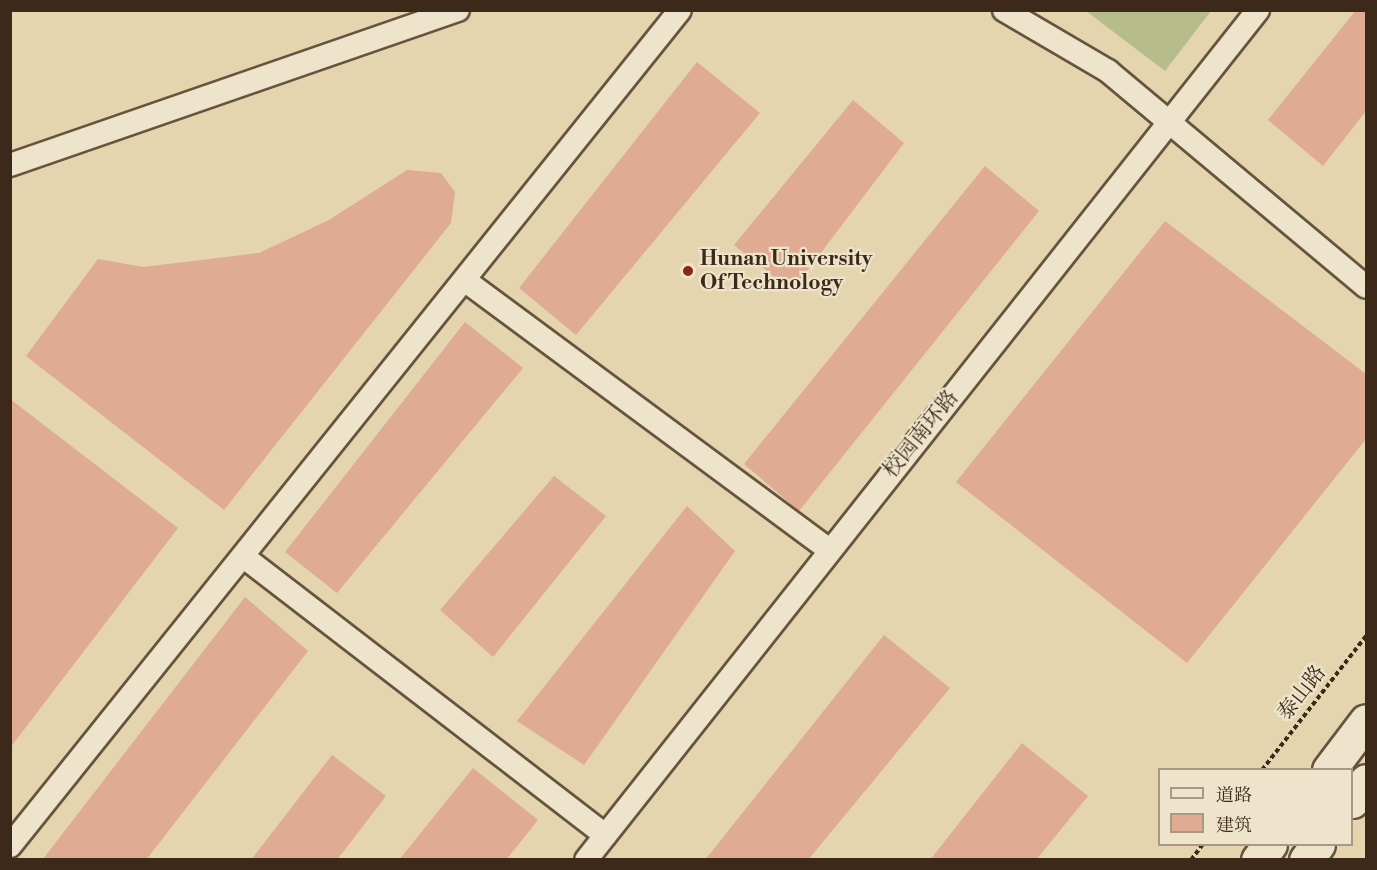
<!DOCTYPE html>
<meta charset="utf-8">
<style>
body{margin:0}
#map{position:relative;width:1377px;height:870px;overflow:hidden;background:#e4d5af;font-family:"Libre Bodoni","Noto Serif SC",serif}
div>[style]{position:absolute}
[style*='--x']{left:calc(var(--x)*1px);top:calc(var(--y)*1px);width:calc(var(--w)*1px);rotate:calc(var(--a)*1deg)}
.green>*{inset:0;background:#b6bd8a}
.building>*{inset:0;background:#dfab92}
.path>*{height:4px;margin-top:-2px;transform-origin:0;background:repeating-linear-gradient(90deg,#3d2919 0 4.5px,transparent 0 7.5px)}
.roads{filter:drop-shadow(2px 0 #67543e) drop-shadow(-2px 0 #67543e) drop-shadow(0 2px #67543e) drop-shadow(0 -2px #67543e)}
.street>*{height:22px;margin:-11px;padding:0 11px;transform-origin:11px;border-radius:11px;background:#ede4cb}
.secondary>*{height:33px;margin:-16.5px;padding:0 16.5px;transform-origin:16.5px;border-radius:16.5px;background:#ede4cb}
.dots>*{width:16px;height:16px;translate:-50% -50%;box-sizing:border-box;border:3px solid #ede4cb;border-radius:50%}
span{translate:-50% -50%;white-space:nowrap;text-align:center;line-height:1.15;-webkit-text-stroke:4.5px #ede4cb;paint-order:stroke}
.poi-label{font-size:21px;color:#3d2919;font-weight:700}
.left{translate:0 -50%;text-align:left}
.street-label{font-size:21px;color:#3d2919}
.frame{position:absolute;inset:0;border:12px solid #3d2919;pointer-events:none}
.legend{position:absolute;left:1158px;top:768px;width:195px;height:78px;box-sizing:border-box;background:#ede4cb;border:2px solid #a79984;margin:0;padding:8px 10px;list-style:none;font-size:18px;color:#3d2919}
.legend li{display:flex;align-items:center;gap:12px;height:30px}
.legend b{width:30px;border:2px solid #a79984}
</style>
<div id="map">
<div class="green">
<i style="clip-path:polygon(1086px 11px,1211px 11px,1165px 71px)"></i>
</div>
<div class="building">
<i style="clip-path:polygon(1356px 10px,1366px 10px,1366px 111px,1323px 166px,1268px 120px)"></i>
<i style="clip-path:polygon(697px 62px,760px 113px,576px 335px,519px 288px)"></i>
<i style="clip-path:polygon(853px 100px,904px 143px,792px 291px,734px 245px)"></i>
<i style="clip-path:polygon(985px 166px,1039px 211px,799px 511px,744px 464px)"></i>
<i style="clip-path:polygon(407px 170px,441px 173px,455px 192px,451px 223px,224px 510px,26px 356px,98px 259px,143px 267px,259px 253px,329px 220px)"></i>
<i style="clip-path:polygon(1165px 221px,1366px 374px,1366px 439px,1187px 663px,956px 482px)"></i>
<i style="clip-path:polygon(465px 322px,523px 368px,337px 593px,285px 552px)"></i>
<i style="clip-path:polygon(10px 399px,178px 528px,10px 748px)"></i>
<i style="clip-path:polygon(554px 476px,606px 516px,493px 657px,440px 610px)"></i>
<i style="clip-path:polygon(687px 506px,735px 551px,584px 765px,517px 721px)"></i>
<i style="clip-path:polygon(245px 597px,308px 651px,146px 860px,43px 859px)"></i>
<i style="clip-path:polygon(884px 635px,950px 688px,808px 860px,705px 860px)"></i>
<i style="clip-path:polygon(1022px 743px,1088px 796px,1036px 860px,930px 860px)"></i>
<i style="clip-path:polygon(332px 755px,386px 796px,337px 860px,251px 860px)"></i>
<i style="clip-path:polygon(473px 768px,538px 820px,506px 860px,399px 860px)"></i>
</div>
<div class="path">
<i style="--x:1262;--y:770;--w:170;--a:-52.2"></i>
<i style="--x:1191;--y:860;--w:20;--a:-53"></i>
</div>
<div class="roads">
<div class="street">
<i style="--x:1004;--y:10;--w:121;--a:30.4"></i>
<i style="--x:1108;--y:71;--w:336;--a:39.9"></i>
<i style="--x:10;--y:165;--w:474;--a:-19.1"></i>
<i style="--x:467;--y:282;--w:450;--a:36.5"></i>
<i style="--x:244;--y:557;--w:456;--a:37.6"></i>
<i style="--x:10;--y:846;--w:1071;--a:-51.29"></i>
<i style="--x:586;--y:860;--w:1084;--a:-51.67"></i>
</div>
<div class="secondary">
<i style="--x:1329;--y:770;--w:61;--a:-52.9"></i>
<i style="--x:1352;--y:801;--w:24;--a:-55"></i>
<i style="--x:1258;--y:860;--w:20;--a:-53"></i>
<i style="--x:1306;--y:860;--w:20;--a:-53"></i>
</div>
</div>
<div class="dots">
<i style="left:688px;top:271px;background:#8f2418"></i>
</div>
<div class="poi-label">
<span class="left" style="left:700px;top:271px">Hunan University<br>Of Technology</span>
</div>
<div class="street-label">
<span style="left:921px;top:434px;rotate:-51deg">校园南环路</span>
<span style="left:1302px;top:693px;rotate:-52deg">泰山路</span>
</div>
<div class="frame"></div>
<ul class="legend">
<li><b style="height:8px;background:#ede4cb"></b>道路</li>
<li><b style="height:16px;background:#dfab92"></b>建筑</li>
</ul>
</div>
